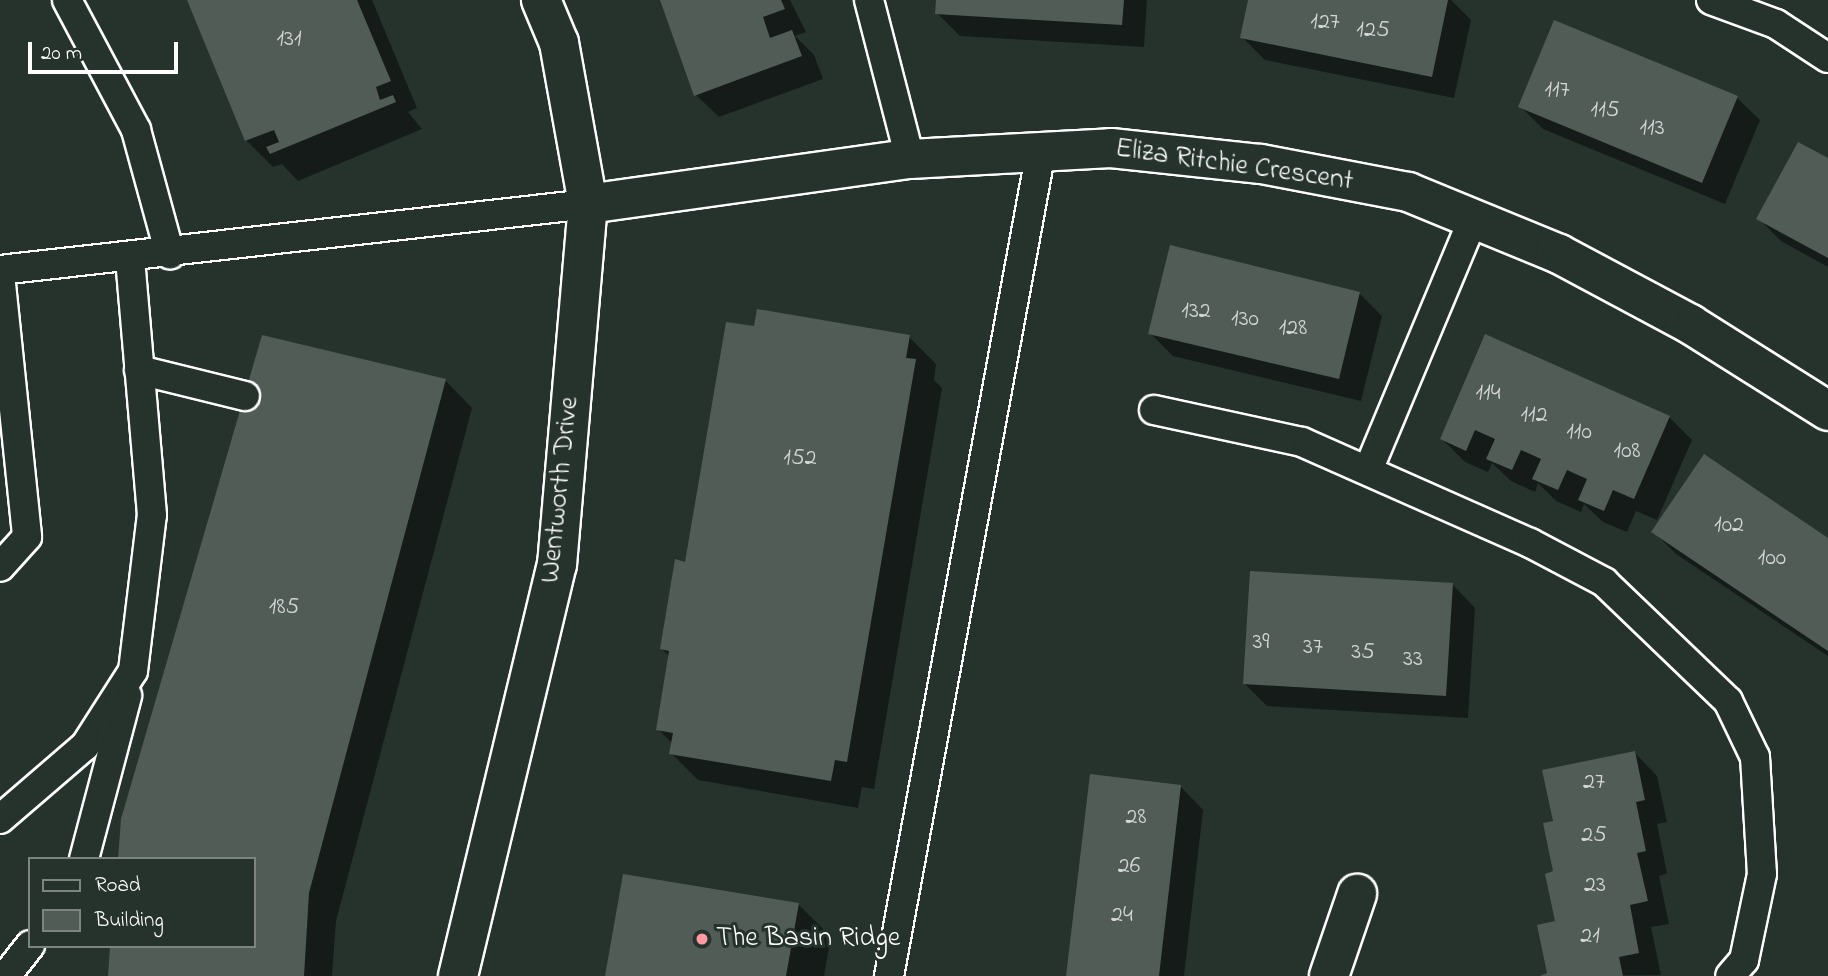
<!DOCTYPE html>
<style>
body{margin:0}
#map{position:relative;width:1828px;height:976px;overflow:hidden;background:#26332d;font-family:"Indie Flower",sans-serif}
div>[style]{position:absolute}
[style*='--x']{left:calc(var(--x)*1px);top:calc(var(--y)*1px);width:calc(var(--w)*1px);rotate:calc(var(--a)*1deg)}
.shadow>*{inset:0;background:#0007}
.building>*{inset:0;background:#515c57}
.roads{filter:drop-shadow(2px 0 #fff) drop-shadow(-2px 0 #fff) drop-shadow(0 2px #fff) drop-shadow(0 -2px #fff)}
.service>*{height:28px;margin:-14px;padding:0 14px;transform-origin:14px;border-radius:14px;background:#26332d}
.minor>*{height:38px;margin:-19px;padding:0 19px;transform-origin:19px;border-radius:19px;background:#26332d}
.tertiary>*{height:38px;margin:-19px;padding:0 19px;transform-origin:19px;border-radius:19px;background:#26332d}
.dots>*{width:19px;height:19px;translate:-50% -50%;box-sizing:border-box;border:4px solid #26332d;border-radius:50%}
span{translate:-50% -50%;white-space:nowrap;text-align:center;line-height:1.15;-webkit-text-stroke:6px #26332d;paint-order:stroke}
.number-label{font-size:24px;color:#d4d6d5}
.number-label span{-webkit-text-stroke-width:0}
.street-label{font-size:28px;color:#fff}
.poi-label{font-size:28px;color:#fff}
.left{translate:0 -50%;text-align:left}
.legend{position:absolute;left:28px;top:857px;width:228px;height:91px;box-sizing:border-box;background:#26332d;border:2px solid #7d8581;margin:0;padding:9px 12px;list-style:none;font-size:21px;color:#fff}
.legend li{display:flex;align-items:center;gap:14px;height:35px}
.legend b{width:35px;border:2px solid #7d8581}
.scale{position:absolute;left:28px;top:42px;width:150px;height:32px;box-sizing:border-box;border:4px solid #fff;border-top:0;padding-left:9px;font-size:21px;line-height:24px;white-space:nowrap;color:#fff;-webkit-text-stroke:5px #26332d;paint-order:stroke}
</style>
<div id="map">
<div class="shadow">
<i style="clip-path:polygon(188px 0,372px 0,417px 108px,408px 112px,422px 129px,298px 181px,282px 164px,273px 167px,246px 140px)"></i>
<i style="clip-path:polygon(662px 0,790px 0,806px 32px,795px 36px,814px 55px,823px 79px,719px 117px,696px 95px)"></i>
<i style="clip-path:polygon(938px 0,1147px 0,1144px 47px,960px 36px,937px 13px)"></i>
<i style="clip-path:polygon(1250px 0,1451px 0,1471px 20px,1454px 98px,1265px 60px,1242px 37px)"></i>
<i style="clip-path:polygon(1737px 98px,1760px 120px,1725px 204px,1543px 129px,1520px 106px)"></i>
<i style="clip-path:polygon(1828px 160px,1828px 267px,1781px 241px,1758px 218px)"></i>
<i style="clip-path:polygon(1359px 293px,1382px 316px,1361px 401px,1173px 356px,1150px 333px)"></i>
<i style="clip-path:polygon(756px 328px,909px 337px,936px 364px,934px 380px,942px 388px,874px 789px,862px 787px,858px 808px,698px 780px,671px 753px,672px 743px,658px 729px,670px 657px,662px 649px)"></i>
<i style="clip-path:polygon(1486px 336px,1669px 417px,1692px 440px,1657px 520px,1636px 511px,1627px 532px,1603px 522px,1584px 504px,1581px 512px,1556px 501px,1538px 483px,1535px 492px,1511px 481px,1492px 463px,1488px 472px,1465px 462px,1442px 439px)"></i>
<i style="clip-path:polygon(445px 380px,472px 408px,336px 921px,332px 976px,110px 976px,254px 946px,254px 859px)"></i>
<i style="clip-path:polygon(1654px 532px,1828px 540px,1828px 656px,1676px 554px)"></i>
<i style="clip-path:polygon(1453px 585px,1475px 608px,1468px 718px,1267px 706px,1245px 684px)"></i>
<i style="clip-path:polygon(1635px 753px,1657px 776px,1667px 822px,1657px 824px,1667px 873px,1659px 876px,1669px 924px,1651px 927px,1661px 975px,1543px 976px,1549px 975px,1557px 922px,1555px 822px)"></i>
<i style="clip-path:polygon(1181px 787px,1203px 810px,1184px 976px,1068px 976px)"></i>
<i style="clip-path:polygon(798px 904px,831px 937px,824px 976px,607px 976px)"></i>
</div>
<div class="building">
<i style="clip-path:polygon(187px 0,357px 0,391px 81px,376px 87px,380px 100px,393px 95px,396px 102px,270px 154px,266px 147px,279px 142px,274px 130px,245px 141px)"></i>
<i style="clip-path:polygon(660px 0,781px 0,785px 9px,763px 17px,770px 38px,792px 30px,802px 56px,694px 96px)"></i>
<i style="clip-path:polygon(936px 0,1124px 0,1122px 25px,935px 14px)"></i>
<i style="clip-path:polygon(1248px 0,1448px 0,1432px 77px,1240px 38px)"></i>
<i style="clip-path:polygon(1554px 20px,1738px 96px,1702px 183px,1518px 107px)"></i>
<i style="clip-path:polygon(1798px 142px,1828px 158px,1828px 258px,1756px 219px)"></i>
<i style="clip-path:polygon(1170px 245px,1360px 292px,1339px 379px,1148px 334px)"></i>
<i style="clip-path:polygon(757px 309px,910px 335px,906px 358px,916px 359px,847px 762px,835px 760px,831px 781px,669px 754px,673px 733px,656px 730px,669px 651px,660px 649px,675px 559px,685px 562px,726px 322px,754px 326px)"></i>
<i style="clip-path:polygon(1485px 334px,1670px 416px,1634px 499px,1613px 490px,1604px 511px,1578px 500px,1587px 479px,1567px 470px,1558px 490px,1532px 479px,1541px 459px,1521px 450px,1512px 470px,1486px 459px,1495px 439px,1475px 430px,1466px 451px,1440px 439px)"></i>
<i style="clip-path:polygon(262px 335px,446px 379px,309px 893px,304px 976px,108px 976px,110px 946px,254px 946px,254px 859px,118px 859px,121px 819px)"></i>
<i style="clip-path:polygon(1704px 454px,1828px 538px,1828px 651px,1651px 532px)"></i>
<i style="clip-path:polygon(1250px 571px,1453px 583px,1446px 696px,1243px 684px)"></i>
<i style="clip-path:polygon(1635px 751px,1645px 800px,1636px 802px,1646px 851px,1637px 853px,1648px 901px,1630px 905px,1639px 953px,1619px 957px,1623px 976px,1540px 976px,1547px 973px,1537px 925px,1555px 921px,1545px 874px,1553px 871px,1543px 823px,1553px 821px,1542px 770px)"></i>
<i style="clip-path:polygon(1090px 774px,1181px 785px,1159px 976px,1066px 976px)"></i>
<i style="clip-path:polygon(623px 874px,799px 903px,786px 976px,605px 976px)"></i>
</div>
<div class="roads">
<div class="service">
<i style="--x:67;--y:0;--w:147;--a:62"></i>
<i style="--x:136;--y:130;--w:129;--a:74.7"></i>
<i style="--x:869;--y:0;--w:164;--a:75.5"></i>
<i style="--x:1711;--y:0;--w:69;--a:20.3"></i>
<i style="--x:1776;--y:24;--w:62;--a:33.2"></i>
<i style="--x:0;--y:270;--w:592;--a:-6.4"></i>
<i style="--x:0;--y:274;--w:264;--a:84.1"></i>
<i style="--x:27;--y:537;--w:40;--a:132"></i>
<i style="--x:139;--y:370;--w:109;--a:13.8"></i>
<i style="--x:1154;--y:410;--w:151;--a:12.2"></i>
<i style="--x:1302;--y:442;--w:249;--a:23.9"></i>
<i style="--x:1530;--y:543;--w:84;--a:27.8"></i>
<i style="--x:1604;--y:582;--w:172;--a:43.8"></i>
<i style="--x:1728;--y:701;--w:62;--a:64.3"></i>
<i style="--x:1755;--y:757;--w:117;--a:86.6"></i>
<i style="--x:1762;--y:874;--w:88;--a:101.8"></i>
<i style="--x:1744;--y:960;--w:21;--a:131"></i>
<i style="--x:1369;--y:468;--w:270;--a:-67.3"></i>
<i style="--x:0;--y:819;--w:112;--a:-40.7"></i>
<i style="--x:85;--y:746;--w:89;--a:-57.4"></i>
<i style="--x:133;--y:671;--w:157;--a:-83.1"></i>
<i style="--x:152;--y:515;--w:258;--a:-94.9"></i>
<i style="--x:84;--y:859;--w:169;--a:-75.2"></i>
<i style="--x:6;--y:976;--w:39;--a:-52"></i>
<i style="--x:889;--y:976;--w:839;--a:-79.56"></i>
</div>
<div class="minor">
<i style="--x:588;--y:204;--w:325;--a:-8"></i>
<i style="--x:910;--y:159;--w:201;--a:-3.1"></i>
<i style="--x:1111;--y:148;--w:151;--a:6.1"></i>
<i style="--x:1261;--y:164;--w:150;--a:10.8"></i>
<i style="--x:1408;--y:192;--w:163;--a:22.3"></i>
<i style="--x:1559;--y:254;--w:149;--a:28.1"></i>
<i style="--x:1690;--y:324;--w:163;--a:32.2"></i>
<i style="--x:1329;--y:976;--w:87;--a:-71.1"></i>
</div>
<div class="tertiary">
<i style="--x:458;--y:976;--w:423;--a:-76.5"></i>
<i style="--x:557;--y:565;--w:362;--a:-85.1"></i>
<i style="--x:588;--y:204;--w:164;--a:-100.2"></i>
<i style="--x:559;--y:43;--w:47;--a:-112.7"></i>
</div>
</div>
<div class="dots">
<i style="left:702px;top:939px;background:#ff9aa2"></i>
</div>
<div class="number-label">
<span style="left:1325px;top:23px">127</span>
<span style="left:1373px;top:31px">125</span>
<span style="left:289px;top:40px">131</span>
<span style="left:1557px;top:91px">117</span>
<span style="left:1605px;top:111px">115</span>
<span style="left:1652px;top:129px">113</span>
<span style="left:1196px;top:312px">132</span>
<span style="left:1245px;top:320px">130</span>
<span style="left:1293px;top:329px">128</span>
<span style="left:1488px;top:394px">114</span>
<span style="left:1534px;top:416px">112</span>
<span style="left:1579px;top:433px">110</span>
<span style="left:1627px;top:452px">108</span>
<span style="left:800px;top:459px">152</span>
<span style="left:1729px;top:526px">102</span>
<span style="left:1772px;top:559px">100</span>
<span style="left:284px;top:608px">185</span>
<span style="left:1261px;top:643px">39</span>
<span style="left:1313px;top:648px">37</span>
<span style="left:1363px;top:653px">35</span>
<span style="left:1413px;top:660px">33</span>
<span style="left:1594px;top:783px">27</span>
<span style="left:1136px;top:818px">28</span>
<span style="left:1594px;top:836px">25</span>
<span style="left:1129px;top:867px">26</span>
<span style="left:1595px;top:886px">23</span>
<span style="left:1122px;top:916px">24</span>
<span style="left:1590px;top:937px">21</span>
</div>
<div class="street-label">
<span style="left:1234px;top:166px;rotate:8deg">Eliza Ritchie Crescent</span>
<span style="left:561px;top:490px;rotate:-84deg">Wentworth Drive</span>
</div>
<div class="poi-label">
<span class="left" style="left:716px;top:939px">The Basin Ridge</span>
</div>
<ul class="legend">
<li><b style="height:9px;background:#26332d"></b>Road</li>
<li><b style="height:19px;background:#515c57"></b>Building</li>
</ul>
<div class="scale">20 m</div>
</div>
